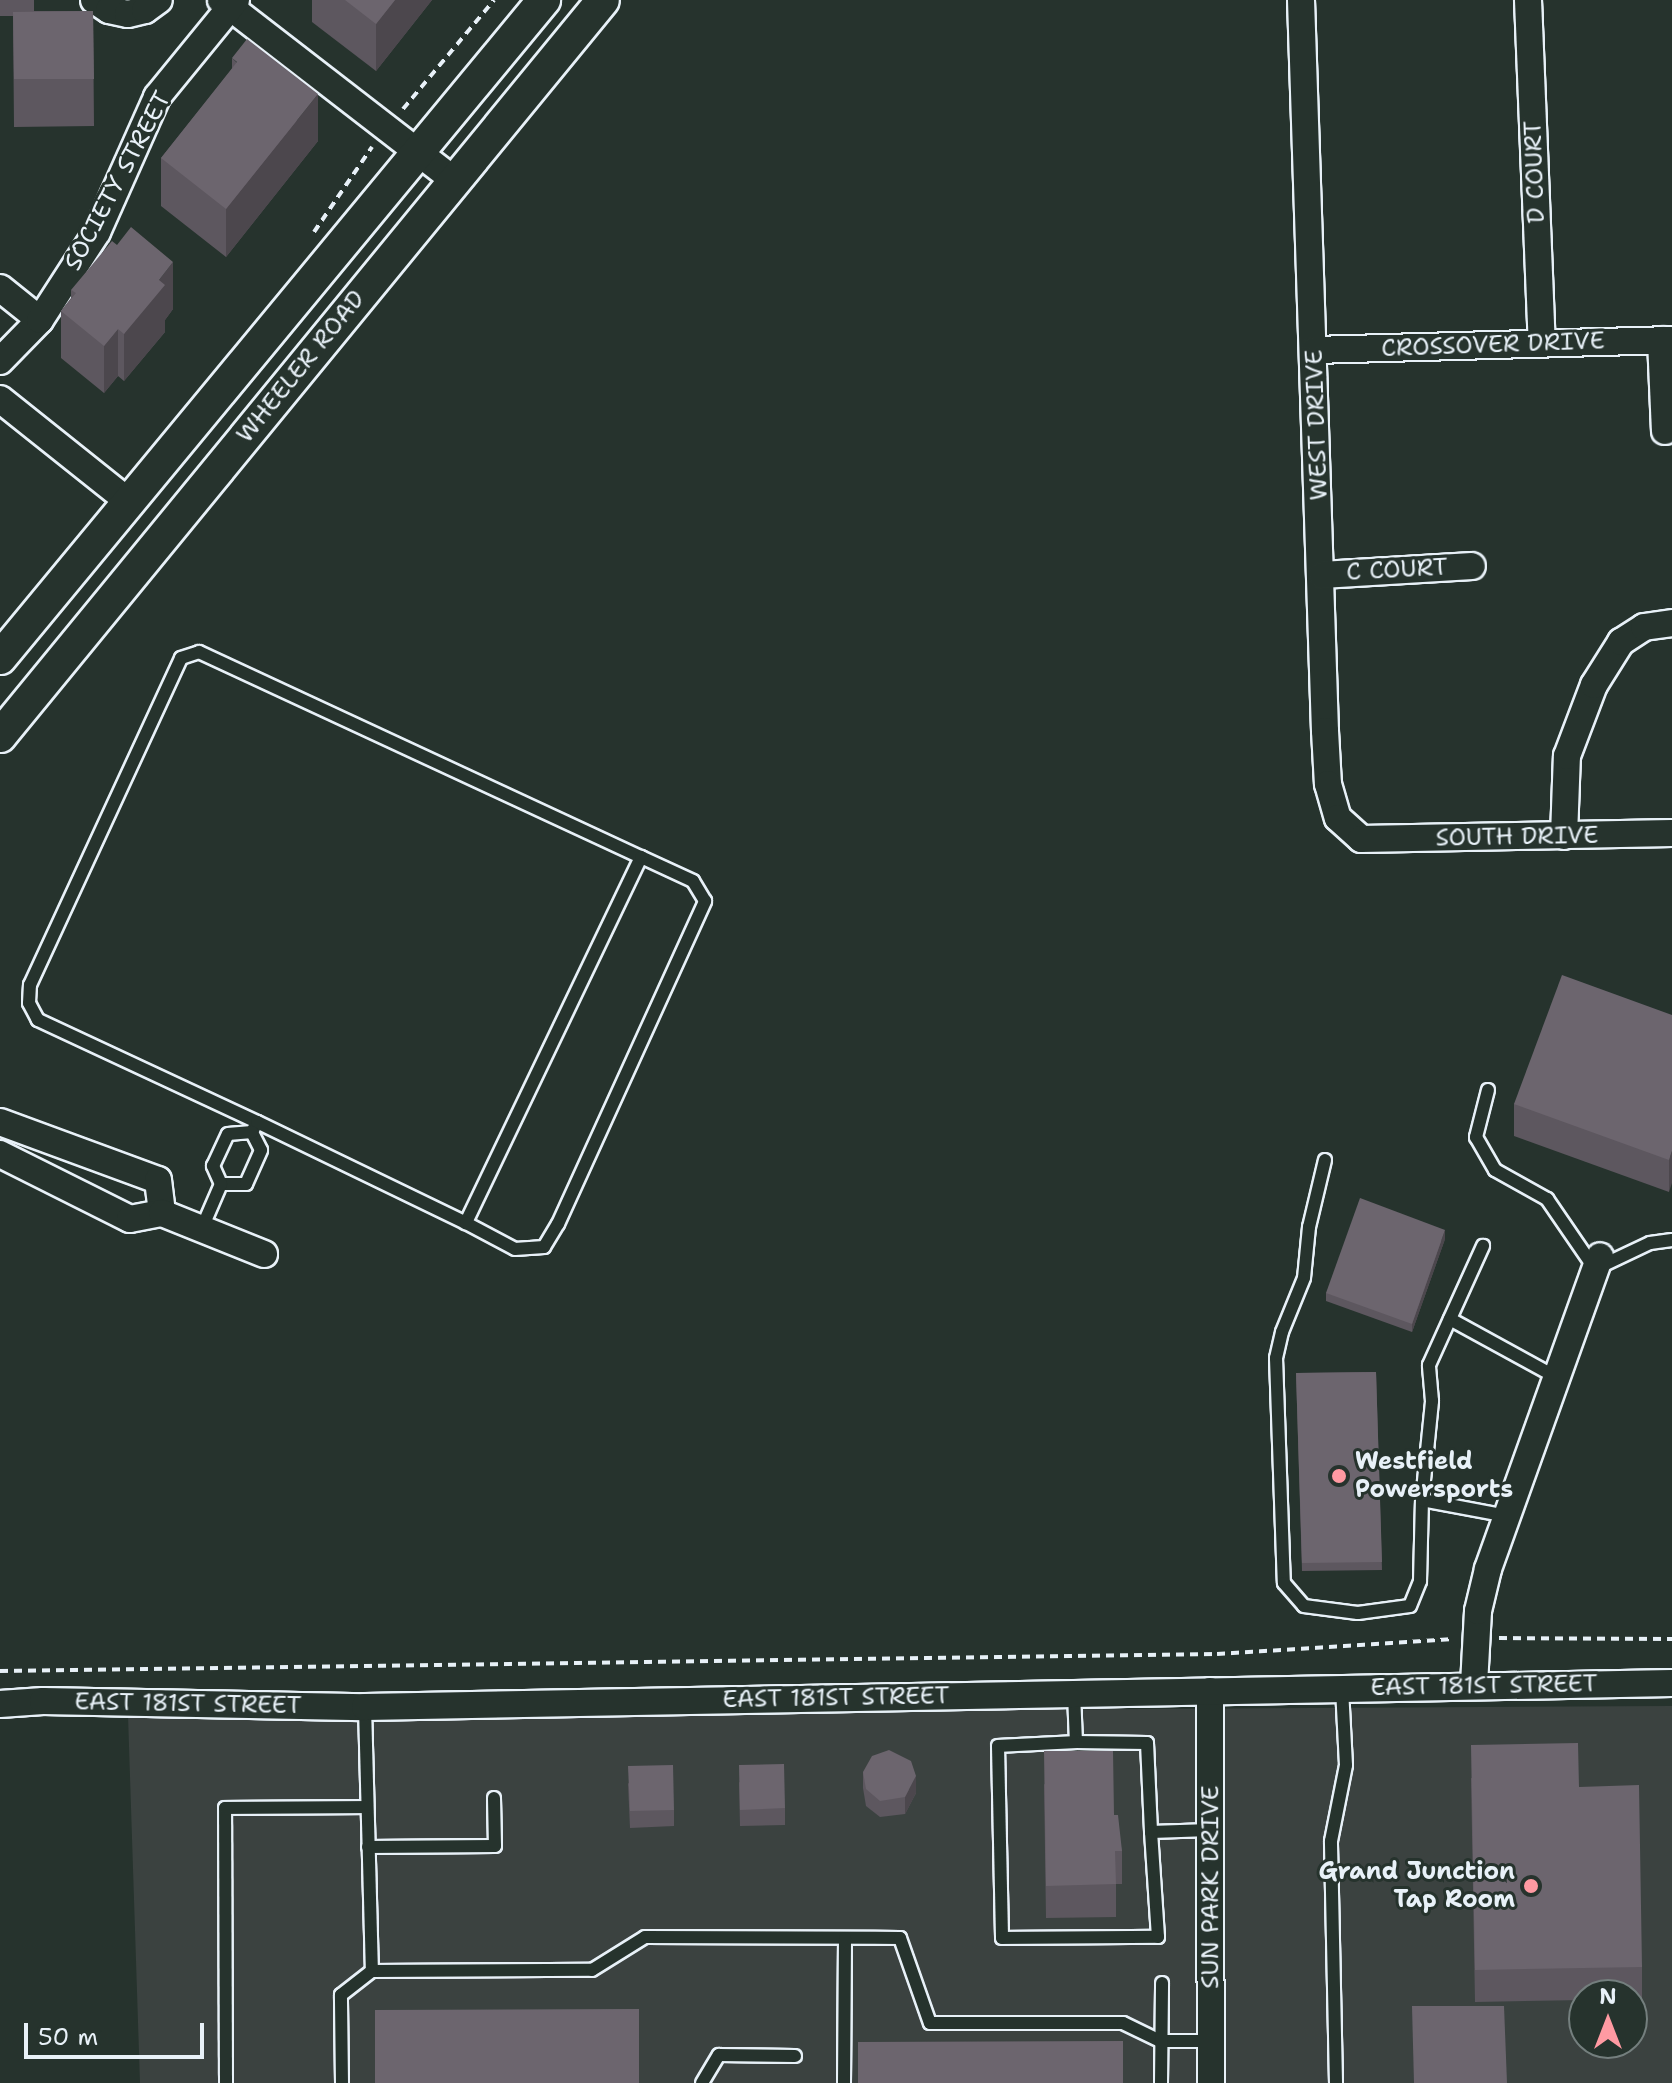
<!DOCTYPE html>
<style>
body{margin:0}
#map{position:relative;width:1672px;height:2083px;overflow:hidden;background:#26332d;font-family:"Shantell Sans",sans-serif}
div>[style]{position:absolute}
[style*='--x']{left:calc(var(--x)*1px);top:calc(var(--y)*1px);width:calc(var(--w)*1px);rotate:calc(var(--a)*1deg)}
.built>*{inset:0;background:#3b4240}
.path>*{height:4px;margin-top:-2px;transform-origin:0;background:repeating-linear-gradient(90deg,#e8f1f8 0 8px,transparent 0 14px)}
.roads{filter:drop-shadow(2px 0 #e8f1f8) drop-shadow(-2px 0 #e8f1f8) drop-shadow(0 2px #e8f1f8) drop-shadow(0 -2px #e8f1f8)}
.service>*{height:12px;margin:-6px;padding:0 6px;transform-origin:6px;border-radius:6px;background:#26332d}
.minor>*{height:26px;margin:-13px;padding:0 13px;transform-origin:13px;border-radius:13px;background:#26332d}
.tertiary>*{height:32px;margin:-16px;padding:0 16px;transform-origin:16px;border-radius:16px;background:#26332d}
.wall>*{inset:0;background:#5d575f}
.shaded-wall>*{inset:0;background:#4c474d}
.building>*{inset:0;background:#6c656e}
.dots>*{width:22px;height:22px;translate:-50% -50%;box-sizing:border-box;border:4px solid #26332d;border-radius:50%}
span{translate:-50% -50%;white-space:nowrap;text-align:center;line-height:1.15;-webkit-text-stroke:6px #26332d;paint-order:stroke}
.street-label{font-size:24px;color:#e8f1f8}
.poi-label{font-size:24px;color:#e8f1f8;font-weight:700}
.left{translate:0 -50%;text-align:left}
.right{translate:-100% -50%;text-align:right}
.north{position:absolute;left:1568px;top:1979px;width:80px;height:80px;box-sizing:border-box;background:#26332d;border:2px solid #747f7e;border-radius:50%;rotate:0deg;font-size:22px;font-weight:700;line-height:32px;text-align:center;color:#e8f1f8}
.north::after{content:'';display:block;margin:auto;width:28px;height:36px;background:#ff9aa2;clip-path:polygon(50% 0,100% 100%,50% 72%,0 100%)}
.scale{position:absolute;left:24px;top:2023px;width:180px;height:36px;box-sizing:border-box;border:4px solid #e8f1f8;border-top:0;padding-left:10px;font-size:24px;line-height:28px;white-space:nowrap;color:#e8f1f8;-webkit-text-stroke:6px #26332d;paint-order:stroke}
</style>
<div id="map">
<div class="built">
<i style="clip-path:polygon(evenodd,1672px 1706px,1672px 2083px,140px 2083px,128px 1715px,1672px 1706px,1584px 1995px,1632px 1995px,1632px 2043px,1584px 2043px,1584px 1995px)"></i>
</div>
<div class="path">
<i style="--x:403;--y:109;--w:142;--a:-50.1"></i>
<i style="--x:314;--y:232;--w:103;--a:-55.7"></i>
<i style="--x:1499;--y:1638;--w:173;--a:0.3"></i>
<i style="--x:0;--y:1671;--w:1217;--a:-0.8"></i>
<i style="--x:1217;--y:1654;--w:237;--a:-3.6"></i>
</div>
<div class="roads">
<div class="service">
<i style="--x:1488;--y:1090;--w:49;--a:104.3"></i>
<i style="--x:1476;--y:1137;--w:38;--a:60"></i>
<i style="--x:1495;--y:1170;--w:60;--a:29.1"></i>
<i style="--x:1547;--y:1199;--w:85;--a:55.6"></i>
<i style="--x:1595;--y:1269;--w:61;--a:-25.3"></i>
<i style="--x:1650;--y:1243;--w:22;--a:-8"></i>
<i style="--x:1325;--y:1160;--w:69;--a:103.4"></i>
<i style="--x:1309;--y:1227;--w:51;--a:95.6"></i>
<i style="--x:1304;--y:1278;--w:58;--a:112.2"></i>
<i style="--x:1282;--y:1332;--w:27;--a:103"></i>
<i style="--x:1276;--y:1358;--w:225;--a:88"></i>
<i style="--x:1284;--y:1583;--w:30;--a:49"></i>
<i style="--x:1304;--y:1606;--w:54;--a:7.4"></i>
<i style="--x:1358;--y:1613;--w:52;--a:-7.7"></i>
<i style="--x:1410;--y:1606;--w:27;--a:-68"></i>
<i style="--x:1420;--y:1581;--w:81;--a:-88.6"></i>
<i style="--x:1422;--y:1500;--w:86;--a:10.7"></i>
<i style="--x:221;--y:1184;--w:25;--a:0"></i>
<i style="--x:246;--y:1184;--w:37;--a:-66"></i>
<i style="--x:261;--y:1150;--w:20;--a:-117"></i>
<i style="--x:252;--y:1132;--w:11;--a:-63"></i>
<i style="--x:257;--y:1122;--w:242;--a:-155"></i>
<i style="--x:38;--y:1020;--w:19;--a:-118"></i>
<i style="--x:29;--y:1003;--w:18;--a:-87"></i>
<i style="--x:30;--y:985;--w:360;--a:-65.2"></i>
<i style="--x:181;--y:658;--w:19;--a:-18"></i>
<i style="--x:199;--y:652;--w:487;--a:24.9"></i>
<i style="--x:641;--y:857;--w:406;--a:115.6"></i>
<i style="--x:466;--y:1223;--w:232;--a:-154.2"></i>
<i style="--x:466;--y:1223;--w:55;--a:28"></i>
<i style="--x:515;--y:1249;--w:29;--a:-4"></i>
<i style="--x:544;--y:1247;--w:27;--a:-59"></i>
<i style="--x:558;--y:1224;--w:355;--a:-65.5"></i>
<i style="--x:705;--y:901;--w:23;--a:-121"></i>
<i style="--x:693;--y:881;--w:57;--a:-155.2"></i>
<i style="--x:202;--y:1228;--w:48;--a:-66.6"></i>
<i style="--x:221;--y:1184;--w:20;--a:-114"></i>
<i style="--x:213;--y:1166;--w:35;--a:-65"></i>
<i style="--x:228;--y:1134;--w:24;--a:-5"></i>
<i style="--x:1450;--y:1319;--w:121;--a:28.7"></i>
<i style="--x:1422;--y:1500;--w:100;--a:-84.2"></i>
<i style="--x:1432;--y:1401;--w:36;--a:-95"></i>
<i style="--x:1429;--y:1365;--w:131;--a:-65.6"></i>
<i style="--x:1074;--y:1693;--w:49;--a:87.7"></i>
<i style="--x:1076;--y:1742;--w:71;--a:0.8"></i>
<i style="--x:1147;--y:1743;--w:89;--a:87.4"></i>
<i style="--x:1151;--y:1832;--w:59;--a:-1.9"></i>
<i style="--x:365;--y:1707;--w:264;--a:88.5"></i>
<i style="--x:372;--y:1971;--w:220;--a:-0.3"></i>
<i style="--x:592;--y:1970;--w:62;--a:-31.9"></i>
<i style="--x:645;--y:1937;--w:255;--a:0.2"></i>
<i style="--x:900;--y:1938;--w:90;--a:70.6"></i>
<i style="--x:930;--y:2023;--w:193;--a:0"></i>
<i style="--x:1123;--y:2023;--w:41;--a:25.9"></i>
<i style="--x:1160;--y:2041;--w:51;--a:0"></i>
<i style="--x:1076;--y:1742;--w:78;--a:177.1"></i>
<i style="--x:998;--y:1746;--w:192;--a:88.8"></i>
<i style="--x:1002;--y:1938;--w:156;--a:-0.4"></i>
<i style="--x:1158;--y:1937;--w:105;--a:-93.8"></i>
<i style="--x:368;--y:1847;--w:127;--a:-0.5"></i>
<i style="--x:495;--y:1846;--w:48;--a:-91.2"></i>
<i style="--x:226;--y:2083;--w:275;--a:-90.2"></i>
<i style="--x:225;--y:1808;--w:142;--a:-0.4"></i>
<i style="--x:342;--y:2083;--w:88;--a:-90.7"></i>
<i style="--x:341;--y:1995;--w:39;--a:-38"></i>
<i style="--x:702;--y:2083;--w:33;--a:-59"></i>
<i style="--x:719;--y:2055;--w:76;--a:0.8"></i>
<i style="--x:844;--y:2083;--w:145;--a:-89.6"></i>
<i style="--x:1161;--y:2083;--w:100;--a:-89.4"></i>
<i style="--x:1336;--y:2083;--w:242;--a:-91.2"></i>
<i style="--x:1331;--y:1841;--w:77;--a:-78.8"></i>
<i style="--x:1346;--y:1765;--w:77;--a:-93"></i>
</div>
<div class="minor">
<i style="--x:94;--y:0;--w:18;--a:34"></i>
<i style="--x:109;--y:10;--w:19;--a:12"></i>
<i style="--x:128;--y:14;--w:17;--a:-13"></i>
<i style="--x:145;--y:10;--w:17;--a:-36"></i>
<i style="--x:221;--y:0;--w:294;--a:37.7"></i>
<i style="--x:1301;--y:0;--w:731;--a:88.12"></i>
<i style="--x:1325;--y:731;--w:53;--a:86.8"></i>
<i style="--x:1328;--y:784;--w:35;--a:74"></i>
<i style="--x:1338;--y:818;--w:31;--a:42"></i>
<i style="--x:1361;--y:839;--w:311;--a:-1.1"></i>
<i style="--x:1528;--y:0;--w:344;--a:87.7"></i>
<i style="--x:0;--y:288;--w:51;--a:38.7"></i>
<i style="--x:1661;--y:340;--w:91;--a:87.5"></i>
<i style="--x:1314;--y:350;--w:358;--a:-1.6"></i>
<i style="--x:0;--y:361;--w:57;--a:-45.7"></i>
<i style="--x:40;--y:320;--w:105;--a:-57.1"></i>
<i style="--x:97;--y:232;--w:148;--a:-66"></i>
<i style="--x:157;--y:97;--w:125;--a:-50.8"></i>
<i style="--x:0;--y:399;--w:165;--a:38.6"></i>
<i style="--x:1322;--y:575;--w:150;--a:-3.4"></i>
<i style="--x:1564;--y:836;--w:80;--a:-87.9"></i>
<i style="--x:1567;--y:756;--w:76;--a:-69.2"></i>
<i style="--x:1594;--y:685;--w:51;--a:-57.9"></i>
<i style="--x:1621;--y:642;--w:27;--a:-33"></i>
<i style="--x:1644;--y:627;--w:28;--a:-8"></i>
<i style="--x:0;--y:1122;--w:168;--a:20.2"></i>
<i style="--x:158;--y:1180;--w:33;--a:83"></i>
<i style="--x:0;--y:1154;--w:145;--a:26.6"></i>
<i style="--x:130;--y:1219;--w:33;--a:-11"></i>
<i style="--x:162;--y:1213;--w:110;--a:21.9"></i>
<i style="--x:1474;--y:1685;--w:74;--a:-86.9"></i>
<i style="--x:1478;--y:1611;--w:43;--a:-76.6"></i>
<i style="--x:1488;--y:1569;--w:332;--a:-70.3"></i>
<i style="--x:1210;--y:1691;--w:392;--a:89.9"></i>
<i style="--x:0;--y:1704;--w:43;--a:-4"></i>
<i style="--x:43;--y:1701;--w:322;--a:1.1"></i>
<i style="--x:365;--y:1707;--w:1307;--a:-1.05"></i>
</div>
<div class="tertiary">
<i style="--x:0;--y:658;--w:854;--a:-50.42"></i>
<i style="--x:0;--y:736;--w:951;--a:-50.67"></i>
</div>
</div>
<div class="wall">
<i style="clip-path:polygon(0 0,56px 0,34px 0,34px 11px,93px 11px,94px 126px,14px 127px,13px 16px,0 16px)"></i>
<i style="clip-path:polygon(312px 0,432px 0,376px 71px,312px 22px)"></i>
<i style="clip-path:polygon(232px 58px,318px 141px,226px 257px,161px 206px,161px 158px,232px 69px)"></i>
<i style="clip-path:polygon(71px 290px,173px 309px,165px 320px,165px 332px,124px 381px,118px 376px,104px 393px,61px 358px,61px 311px,71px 298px)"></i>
<i style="clip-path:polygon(1672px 1015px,1669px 1192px,1514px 1136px,1514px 1104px)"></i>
<i style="clip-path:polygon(1445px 1239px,1412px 1332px,1326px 1301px,1326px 1293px)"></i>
<i style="clip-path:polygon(1376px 1372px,1382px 1570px,1302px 1571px,1296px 1373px)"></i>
<i style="clip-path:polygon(863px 1772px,916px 1793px,905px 1814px,880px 1817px,866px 1806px,863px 1788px)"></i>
<i style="clip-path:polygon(1471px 1778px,1579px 1787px,1642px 1967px,1642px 1999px,1632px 1999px,1632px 1995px,1584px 1995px,1584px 2000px,1475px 2002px)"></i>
<i style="clip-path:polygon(739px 1782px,785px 1808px,785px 1825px,740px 1826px)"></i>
<i style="clip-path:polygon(628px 1783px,674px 1810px,674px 1826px,630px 1828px)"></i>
<i style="clip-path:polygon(1044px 1784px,1114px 1815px,1122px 1851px,1122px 1884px,1116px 1884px,1116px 1917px,1046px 1918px)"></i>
</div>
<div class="shaded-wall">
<i style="clip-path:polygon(395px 0,432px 0,376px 71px,376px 24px)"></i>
<i style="clip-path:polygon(318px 94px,318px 141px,226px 257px,226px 209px)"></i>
<i style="clip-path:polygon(173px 262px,173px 309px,165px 320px,165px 332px,124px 381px,124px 334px,159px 280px)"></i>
<i style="clip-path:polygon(118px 329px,118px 376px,104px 393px,104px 346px)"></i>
<i style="clip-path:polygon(1672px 1151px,1672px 1183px,1669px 1192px,1669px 1160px)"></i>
<i style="clip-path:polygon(1445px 1230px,1445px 1239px,1412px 1332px,1412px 1324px)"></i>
<i style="clip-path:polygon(916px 1776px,916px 1793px,905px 1814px,905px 1797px)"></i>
</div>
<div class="building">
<i style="clip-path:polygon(345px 0,395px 0,376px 24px)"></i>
<i style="clip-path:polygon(93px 11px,94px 79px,14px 79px,13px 12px)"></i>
<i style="clip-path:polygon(247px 39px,318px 94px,226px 209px,161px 158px,237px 62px,232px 58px)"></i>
<i style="clip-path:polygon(131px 227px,173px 262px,159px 280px,165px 285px,124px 334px,118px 329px,104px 346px,61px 311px,76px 293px,71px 290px,112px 241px,117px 245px)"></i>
<i style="clip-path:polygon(1562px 975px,1672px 1015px,1672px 1151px,1669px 1160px,1514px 1104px)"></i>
<i style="clip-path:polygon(1360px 1198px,1445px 1230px,1412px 1324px,1326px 1293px)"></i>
<i style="clip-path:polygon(1376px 1372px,1382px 1562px,1302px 1563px,1296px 1373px)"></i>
<i style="clip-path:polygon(1578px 1743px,1579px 1787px,1639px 1785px,1642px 1967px,1475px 1970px,1471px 1745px)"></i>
<i style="clip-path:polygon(889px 1750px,911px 1761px,916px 1776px,905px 1797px,880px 1801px,866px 1789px,863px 1772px,872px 1756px)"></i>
<i style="clip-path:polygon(1044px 1751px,1113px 1751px,1114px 1815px,1118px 1815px,1122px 1851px,1115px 1851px,1116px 1884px,1046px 1886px)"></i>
<i style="clip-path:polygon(784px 1764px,785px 1808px,740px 1810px,739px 1765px)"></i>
<i style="clip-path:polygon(673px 1765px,674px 1810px,630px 1811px,628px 1766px)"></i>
<i style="clip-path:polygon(1412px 2006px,1504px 2006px,1507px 2083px,1414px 2083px)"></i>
<i style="clip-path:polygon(639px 2009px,639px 2083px,375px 2083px,375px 2010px)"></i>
<i style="clip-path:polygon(1123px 2041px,1123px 2083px,858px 2083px,858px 2042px)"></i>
</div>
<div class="dots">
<i style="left:1339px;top:1476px;background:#ff9aa2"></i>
<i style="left:1531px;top:1886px;background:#ff9aa2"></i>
</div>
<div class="street-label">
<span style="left:1535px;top:172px;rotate:-92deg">D COURT</span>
<span style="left:118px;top:181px;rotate:-62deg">SOCIETY STREET</span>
<span style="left:1493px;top:345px;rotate:-2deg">CROSSOVER DRIVE</span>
<span style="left:301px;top:367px;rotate:-51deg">WHEELER ROAD</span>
<span style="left:1317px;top:425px;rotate:-92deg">WEST DRIVE</span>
<span style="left:1397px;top:570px;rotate:-3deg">C COURT</span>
<span style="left:1517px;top:837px;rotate:-1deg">SOUTH DRIVE</span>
<span style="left:1484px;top:1686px;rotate:-1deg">EAST 181ST STREET</span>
<span style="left:836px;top:1698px;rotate:-1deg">EAST 181ST STREET</span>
<span style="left:188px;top:1704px;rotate:1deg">EAST 181ST STREET</span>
<span style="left:1211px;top:1887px;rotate:-90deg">SUN PARK DRIVE</span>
</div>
<div class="poi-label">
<span class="left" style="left:1355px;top:1476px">Westfield<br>Powersports</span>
<span class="right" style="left:1515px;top:1886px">Grand Junction<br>Tap Room</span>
</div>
<div class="north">N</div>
<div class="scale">50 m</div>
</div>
